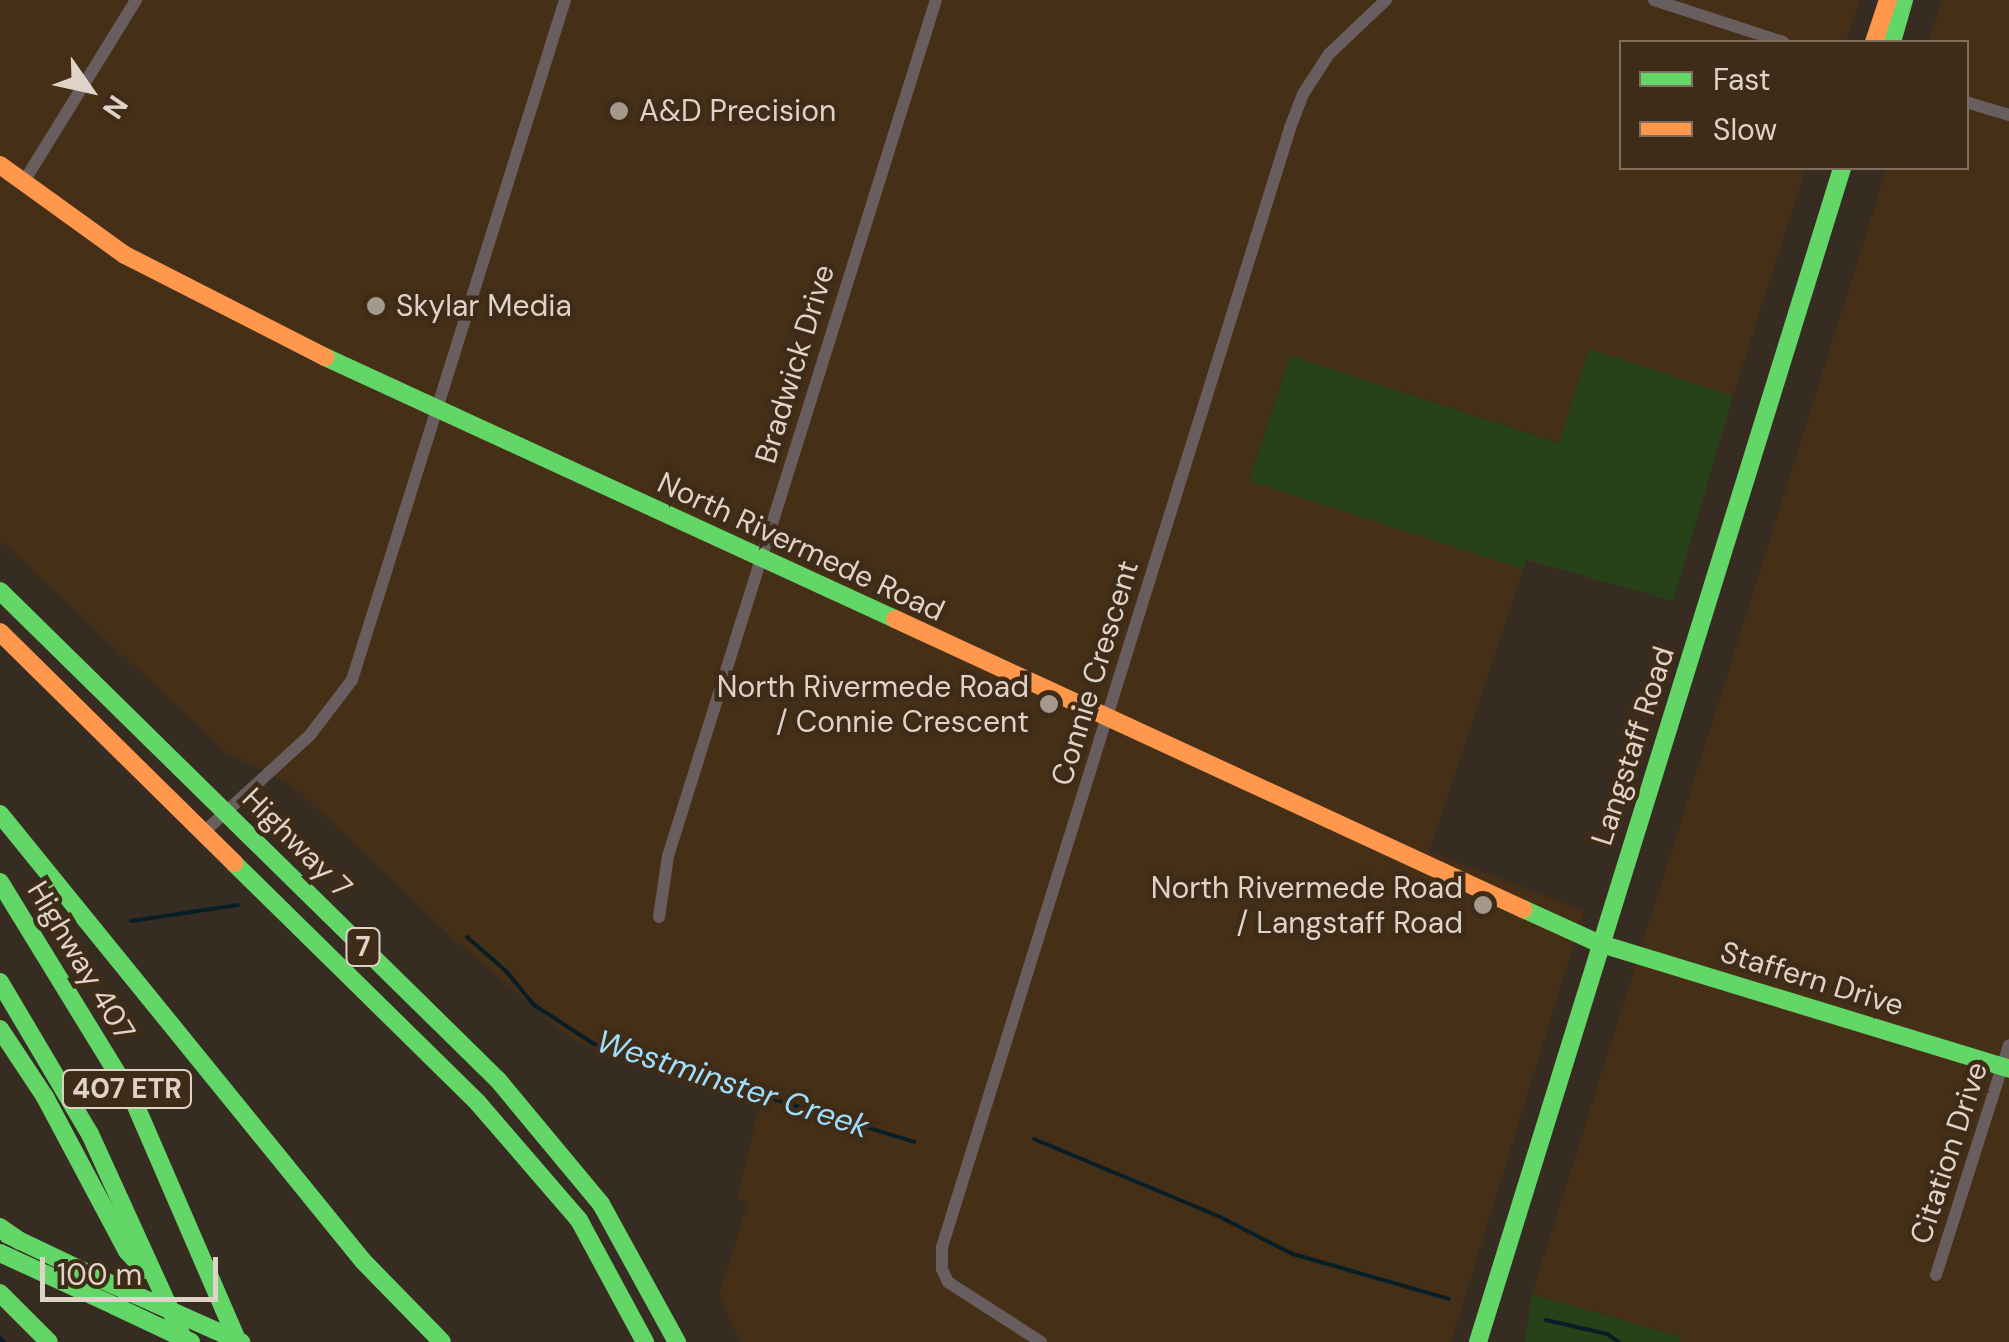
<!DOCTYPE html>
<style>
body{margin:0}
#map{position:relative;width:2009px;height:1342px;overflow:hidden;background:#362c21;font-family:"DM Sans",sans-serif}
div>[style]{position:absolute}
[style*='--x']{left:calc(var(--x)*1px);top:calc(var(--y)*1px);width:calc(var(--w)*1px);rotate:calc(var(--a)*1deg)}
.built>*{inset:0;background:#462f17}
.green>*{inset:0;background:#274218}
.stream>*{height:4px;margin:-2px;padding:0 2px;transform-origin:2px;border-radius:2px;background:#071e27}
.street>*{height:12px;margin:-6px;padding:0 6px;transform-origin:6px;border-radius:6px;background:#695e5f}
.fast>*{height:18px;margin:-9px;padding:0 9px;transform-origin:9px;border-radius:9px;background:#63d668}
.slow>*{height:18px;margin:-9px;padding:0 9px;transform-origin:9px;border-radius:9px;background:#ff974d}
.fast-bridge>*{height:18px;margin:-9px;padding:0 9px;transform-origin:9px;border-radius:9px;background:#63d668}
.dots>*{width:28px;height:28px;translate:-50% -50%;box-sizing:border-box;border:5px solid #3f2c18;border-radius:50%}
span{translate:-50% -50%;white-space:nowrap;text-align:center;line-height:1.15;-webkit-text-stroke:9px #3f2c18;paint-order:stroke}
.shield-label span{padding:2px 8px;background:#3f2c18;border:2px solid;border-radius:8px;-webkit-text-stroke-width:0}
.shield-label{font-size:28px;color:#dfd3c7;font-weight:700}
.poi-label{font-size:30px;color:#dfd3c7}
.left{translate:0 -50%;text-align:left}
.right{translate:-100% -50%;text-align:right}
.street-label{font-size:30px;color:#dfd3c7}
.water-label{font-size:32px;color:#9ddefc;font-style:italic}
.legend{position:absolute;left:1619px;top:40px;width:350px;height:130px;box-sizing:border-box;background:#3f2c18;border:2px solid #7f6f5e;margin:0;padding:12px 18px;list-style:none;font-size:30px;color:#dfd3c7}
.legend li{display:flex;align-items:center;gap:20px;height:50px}
.legend b{width:50px;border:2px solid #7f6f5e}
.north{position:absolute;left:40px;top:40px;width:100px;height:100px;-webkit-text-stroke:8px #3f2c18;paint-order:stroke;rotate:124deg;font-size:28px;font-weight:700;line-height:40px;text-align:center;color:#dfd3c7}
.north::after{content:'';display:block;margin:auto;width:35px;height:45px;background:#dfd3c7;clip-path:polygon(50% 0,100% 100%,50% 72%,0 100%)}
.scale{position:absolute;left:40px;top:1257px;width:178px;height:45px;box-sizing:border-box;border:5px solid #dfd3c7;border-top:0;padding-left:12px;font-size:30px;line-height:35px;white-space:nowrap;color:#dfd3c7;-webkit-text-stroke:8px #3f2c18;paint-order:stroke}
</style>
<div id="map">
<div class="built">
<i style="clip-path:polygon(0 0,1860px 0,1846px 42px,1622px 42px,1622px 168px,1806px 168px,1733px 396px,1589px 349px,1560px 443px,1290px 356px,1249px 480px,1523px 569px,1429px 851px,1584px 911px,1451px 1342px,740px 1342px,719px 1295px,748px 1202px,737px 1198px,761px 1098px,574px 1041px,455px 940px,292px 785px,227px 753px,0 540px)"></i>
<i style="clip-path:polygon(1942px 0,2009px 0,2009px 1342px,1681px 1342px,1678px 1336px,1532px 1294px,1887px 168px,1966px 168px,1966px 42px,1928px 42px)"></i>
</div>
<div class="green">
<i style="clip-path:polygon(1589px 349px,1733px 396px,1673px 601px,1527px 560px,1523px 569px,1249px 481px,1290px 356px,1559px 443px)"></i>
<i style="clip-path:polygon(1532px 1294px,1678px 1336px,1681px 1342px,1525px 1342px)"></i>
</div>
<div class="stream">
<i style="--x:131;--y:921;--w:108;--a:-8.5"></i>
<i style="--x:467;--y:937;--w:52;--a:41.1"></i>
<i style="--x:506;--y:971;--w:44;--a:50.5"></i>
<i style="--x:534;--y:1005;--w:72;--a:33"></i>
<i style="--x:594;--y:1044;--w:335;--a:17"></i>
<i style="--x:1034;--y:1139;--w:197;--a:22.7"></i>
<i style="--x:1216;--y:1215;--w:86;--a:26.9"></i>
<i style="--x:1293;--y:1254;--w:162;--a:16.1"></i>
<i style="--x:1546;--y:1320;--w:63;--a:12.9"></i>
<i style="--x:1607;--y:1334;--w:14;--a:34"></i>
<i style="--x:0;--y:1338;--w:6;--a:45"></i>
</div>
<div class="street">
<i style="--x:1654;--y:0;--w:136;--a:18"></i>
<i style="--x:1966;--y:102;--w:45;--a:16.8"></i>
<i style="--x:23;--y:183;--w:215;--a:-58.3"></i>
<i style="--x:205;--y:831;--w:142;--a:-42.4"></i>
<i style="--x:310;--y:735;--w:69;--a:-52.6"></i>
<i style="--x:352;--y:680;--w:713;--a:-72.61"></i>
<i style="--x:659;--y:917;--w:62;--a:-81.6"></i>
<i style="--x:668;--y:856;--w:897;--a:-72.62"></i>
<i style="--x:1936;--y:1275;--w:241;--a:-72.4"></i>
<i style="--x:1041;--y:1342;--w:111;--a:-147.2"></i>
<i style="--x:948;--y:1282;--w:14;--a:-115"></i>
<i style="--x:942;--y:1269;--w:22;--a:-90"></i>
<i style="--x:942;--y:1247;--w:1172;--a:-72.72"></i>
<i style="--x:1290;--y:128;--w:36;--a:-69"></i>
<i style="--x:1303;--y:94;--w:48;--a:-57"></i>
<i style="--x:1329;--y:54;--w:79;--a:-43.5"></i>
</div>
<div class="fast">
<i style="--x:1892;--y:42;--w:44;--a:-74.1"></i>
<i style="--x:325;--y:357;--w:627;--a:24.69"></i>
<i style="--x:0;--y:591;--w:698;--a:44.48"></i>
<i style="--x:498;--y:1080;--w:161;--a:50.3"></i>
<i style="--x:601;--y:1204;--w:158;--a:61.2"></i>
<i style="--x:0;--y:814;--w:576;--a:50.92"></i>
<i style="--x:363;--y:1261;--w:113;--a:45.7"></i>
<i style="--x:234;--y:863;--w:342;--a:44.5"></i>
<i style="--x:478;--y:1103;--w:155;--a:49.2"></i>
<i style="--x:579;--y:1220;--w:139;--a:61.6"></i>
<i style="--x:0;--y:882;--w:252;--a:58.5"></i>
<i style="--x:132;--y:1097;--w:267;--a:66.6"></i>
<i style="--x:1523;--y:909;--w:82;--a:24.4"></i>
<i style="--x:1598;--y:943;--w:430;--a:17"></i>
<i style="--x:0;--y:982;--w:177;--a:59.4"></i>
<i style="--x:90;--y:1134;--w:229;--a:65.5"></i>
<i style="--x:0;--y:1029;--w:82;--a:56.5"></i>
<i style="--x:45;--y:1097;--w:174;--a:62"></i>
<i style="--x:127;--y:1251;--w:26;--a:47"></i>
<i style="--x:0;--y:1227;--w:24;--a:35"></i>
<i style="--x:8;--y:1235;--w:100;--a:25.5"></i>
<i style="--x:0;--y:1253;--w:127;--a:24.7"></i>
<i style="--x:0;--y:1293;--w:69;--a:45"></i>
<i style="--x:1478;--y:1342;--w:1229;--a:-72.77"></i>
</div>
<div class="slow">
<i style="--x:1874;--y:42;--w:44;--a:-71.6"></i>
<i style="--x:0;--y:165;--w:154;--a:35.8"></i>
<i style="--x:125;--y:255;--w:225;--a:27"></i>
<i style="--x:895;--y:619;--w:692;--a:24.79"></i>
<i style="--x:0;--y:632;--w:329;--a:44.6"></i>
</div>
<div class="fast-bridge">
<i style="--x:98;--y:1278;--w:157;--a:24.1"></i>
<i style="--x:115;--y:1306;--w:84;--a:25.3"></i>
</div>
<div class="dots">
<i style="left:619px;top:111px;background:#a4998d"></i>
<i style="left:376px;top:306px;background:#a4998d"></i>
<i style="left:1049px;top:704px;background:#a4998d"></i>
<i style="left:1483px;top:905px;background:#a4998d"></i>
</div>
<div class="shield-label">
<span style="left:363px;top:947px">7</span>
<span style="left:127px;top:1089px">407 ETR</span>
</div>
<div class="poi-label">
<span class="left" style="left:639px;top:111px">A&amp;D Precision</span>
<span class="left" style="left:396px;top:306px">Skylar Media</span>
<span class="right" style="left:1029px;top:704px">North Rivermede Road<br>/ Connie Crescent</span>
<span class="right" style="left:1463px;top:905px">North Rivermede Road<br>/ Langstaff Road</span>
</div>
<div class="street-label">
<span style="left:795px;top:364px;rotate:-73deg">Bradwick Drive</span>
<span style="left:801px;top:547px;rotate:25deg">North Rivermede Road</span>
<span style="left:1095px;top:673px;rotate:-73deg">Connie Crescent</span>
<span style="left:1633px;top:746px;rotate:-72deg">Langstaff Road</span>
<span style="left:297px;top:843px;rotate:45deg">Highway 7</span>
<span style="left:81px;top:961px;rotate:59deg">Highway 407</span>
<span style="left:1812px;top:979px;rotate:17deg">Staffern Drive</span>
<span style="left:1949px;top:1153px;rotate:-72deg">Citation Drive</span>
</div>
<div class="water-label">
<span style="left:733px;top:1084px;rotate:18deg">Westminster Creek</span>
</div>
<ul class="legend">
<li><b style="height:12px;background:#63d668"></b>Fast</li>
<li><b style="height:12px;background:#ff974d"></b>Slow</li>
</ul>
<div class="north">N</div>
<div class="scale">100 m</div>
</div>
